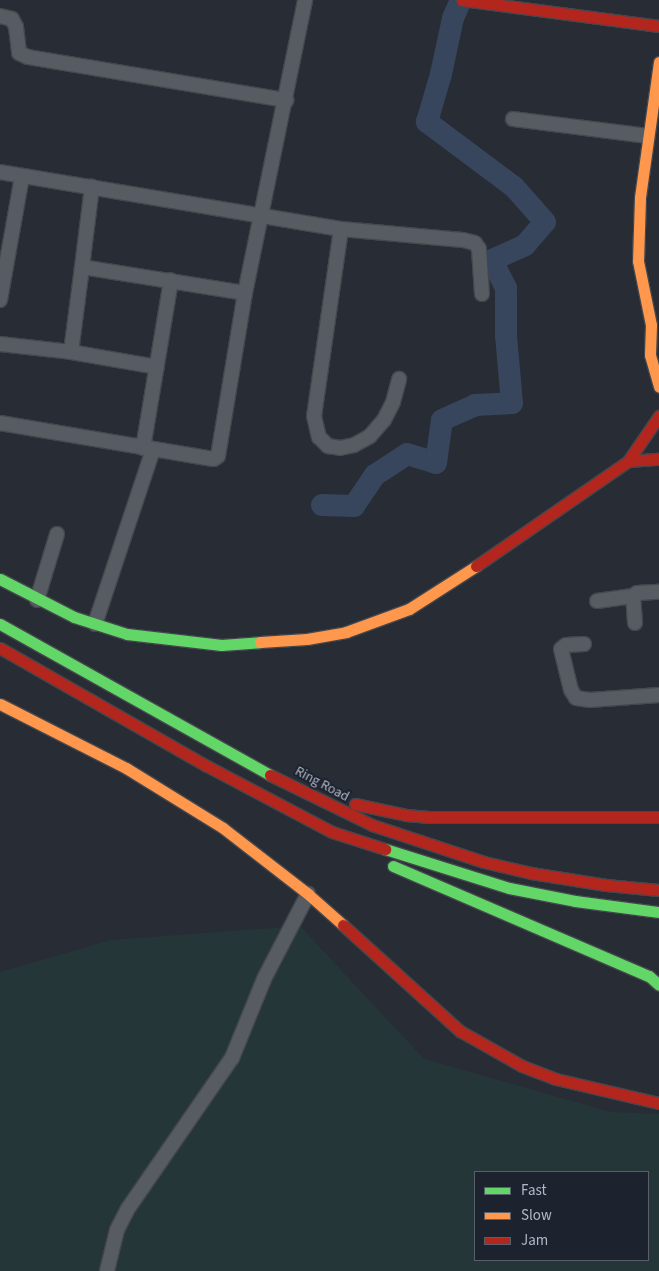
<!DOCTYPE html>
<style>
body{margin:0}
#map{position:relative;width:659px;height:1271px;overflow:hidden;background:#282c34;font-family:"Source Sans 3",sans-serif}
div>[style]{position:absolute}
[style*='--x']{left:calc(var(--x)*1px);top:calc(var(--y)*1px);width:calc(var(--w)*1px);rotate:calc(var(--a)*1deg)}
.green>*{inset:0;background:#253639}
.river>*{height:22px;margin:-11px;padding:0 11px;transform-origin:11px;border-radius:11px;background:#37455d}
.roads{filter:drop-shadow(1px 0 #44474d) drop-shadow(-1px 0 #44474d) drop-shadow(0 1px #44474d) drop-shadow(0 -1px #44474d)}
.street>*{height:14px;margin:-7px;padding:0 7px;transform-origin:7px;border-radius:7px;background:#575b62}
.fast>*{height:11px;margin:-5.5px;padding:0 5.5px;transform-origin:5.5px;border-radius:5.5px;background:#63d668}
.slow>*{height:11px;margin:-5.5px;padding:0 5.5px;transform-origin:5.5px;border-radius:5.5px;background:#ff974d}
.jam>*{height:11px;margin:-5.5px;padding:0 5.5px;transform-origin:5.5px;border-radius:5.5px;background:#b3261e}
span{translate:-50% -50%;white-space:nowrap;text-align:center;line-height:1.15;-webkit-text-stroke:4px #1c222e;paint-order:stroke}
.street-label{font-size:14px;color:#b1b8c5}
.legend{position:absolute;left:474px;top:1171px;width:175px;height:90px;box-sizing:border-box;background:#1c222e;border:1px solid #585e6a;margin:0;padding:6px 9px;list-style:none;font-size:15px;color:#b1b8c5}
.legend li{display:flex;align-items:center;gap:10px;height:25px}
.legend b{width:25px;border:1px solid #585e6a}
</style>
<div id="map">
<div class="green">
<i style="clip-path:polygon(evenodd,300px 926px,424px 1059px,611px 1112px,659px 1114px,659px 1271px,0 1271px,0 972px,111px 940px,300px 926px,475px 1172px,648px 1172px,648px 1260px,475px 1260px,475px 1172px)"></i>
</div>
<div class="river">
<i style="--x:322;--y:505;--w:32;--a:2"></i>
<i style="--x:354;--y:506;--w:37;--a:-56"></i>
<i style="--x:375;--y:475;--w:38;--a:-33"></i>
<i style="--x:407;--y:454;--w:30;--a:17"></i>
<i style="--x:436;--y:463;--w:43;--a:-82.1"></i>
<i style="--x:442;--y:420;--w:36;--a:-24"></i>
<i style="--x:475;--y:405;--w:37;--a:-3"></i>
<i style="--x:512;--y:403;--w:67;--a:-95.1"></i>
<i style="--x:506;--y:336;--w:48;--a:-90"></i>
<i style="--x:506;--y:288;--w:31;--a:-117"></i>
<i style="--x:492;--y:260;--w:36;--a:-24"></i>
<i style="--x:525;--y:245;--w:30;--a:-49"></i>
<i style="--x:545;--y:222;--w:47;--a:-131.5"></i>
<i style="--x:514;--y:187;--w:109;--a:-143.2"></i>
<i style="--x:427;--y:122;--w:50;--a:-73.7"></i>
<i style="--x:441;--y:74;--w:57;--a:-77.9"></i>
<i style="--x:453;--y:18;--w:20;--a:-66"></i>
</div>
<div class="roads">
<div class="street">
<i style="--x:0;--y:16;--w:12;--a:14"></i>
<i style="--x:12;--y:19;--w:9;--a:63"></i>
<i style="--x:16;--y:27;--w:26;--a:83"></i>
<i style="--x:19;--y:53;--w:10;--a:24"></i>
<i style="--x:28;--y:57;--w:262;--a:9.5"></i>
<i style="--x:513;--y:119;--w:135;--a:7.2"></i>
<i style="--x:0;--y:172;--w:346;--a:9.5"></i>
<i style="--x:341;--y:229;--w:122;--a:5.2"></i>
<i style="--x:463;--y:240;--w:12;--a:14"></i>
<i style="--x:475;--y:243;--w:7;--a:56"></i>
<i style="--x:479;--y:249;--w:45;--a:86.2"></i>
<i style="--x:341;--y:229;--w:189;--a:98.2"></i>
<i style="--x:314;--y:416;--w:22;--a:77"></i>
<i style="--x:319;--y:437;--w:13;--a:45"></i>
<i style="--x:328;--y:446;--w:12;--a:9"></i>
<i style="--x:340;--y:448;--w:14;--a:-12"></i>
<i style="--x:354;--y:445;--w:18;--a:-29"></i>
<i style="--x:370;--y:436;--w:21;--a:-49"></i>
<i style="--x:384;--y:420;--w:20;--a:-63"></i>
<i style="--x:393;--y:402;--w:24;--a:-75"></i>
<i style="--x:82;--y:267;--w:81;--a:-82.9"></i>
<i style="--x:0;--y:300;--w:126;--a:-79.9"></i>
<i style="--x:0;--y:344;--w:71;--a:6.4"></i>
<i style="--x:71;--y:352;--w:86;--a:-82.6"></i>
<i style="--x:82;--y:267;--w:165;--a:9.1"></i>
<i style="--x:71;--y:352;--w:87;--a:9.9"></i>
<i style="--x:0;--y:423;--w:210;--a:9.6"></i>
<i style="--x:207;--y:458;--w:7;--a:8"></i>
<i style="--x:214;--y:459;--w:5;--a:-37"></i>
<i style="--x:218;--y:456;--w:165;--a:-80.6"></i>
<i style="--x:245;--y:293;--w:299;--a:-78.4"></i>
<i style="--x:143;--y:448;--w:170;--a:-80.5"></i>
<i style="--x:37;--y:600;--w:69;--a:-73.1"></i>
<i style="--x:597;--y:601;--w:36;--a:-8"></i>
<i style="--x:635;--y:623;--w:27;--a:-94"></i>
<i style="--x:633;--y:596;--w:5;--a:-37"></i>
<i style="--x:637;--y:593;--w:22;--a:-3"></i>
<i style="--x:95;--y:624;--w:183;--a:-71.6"></i>
<i style="--x:584;--y:644;--w:18;--a:177"></i>
<i style="--x:566;--y:645;--w:6;--a:141"></i>
<i style="--x:561;--y:649;--w:42;--a:76.3"></i>
<i style="--x:571;--y:690;--w:9;--a:58"></i>
<i style="--x:576;--y:698;--w:14;--a:8"></i>
<i style="--x:590;--y:700;--w:69;--a:-4.1"></i>
<i style="--x:107;--y:1271;--w:42;--a:-76.3"></i>
<i style="--x:117;--y:1230;--w:22;--a:-63"></i>
<i style="--x:127;--y:1210;--w:185;--a:-55.4"></i>
<i style="--x:232;--y:1058;--w:85;--a:-67.9"></i>
<i style="--x:264;--y:979;--w:96;--a:-62.6"></i>
</div>
<div class="fast">
<i style="--x:0;--y:579;--w:83;--a:27.2"></i>
<i style="--x:74;--y:617;--w:56;--a:17.8"></i>
<i style="--x:127;--y:634;--w:95;--a:6.7"></i>
<i style="--x:221;--y:645;--w:39;--a:-4"></i>
<i style="--x:0;--y:624;--w:309;--a:29.2"></i>
<i style="--x:385;--y:849;--w:130;--a:17.5"></i>
<i style="--x:509;--y:888;--w:67;--a:11.1"></i>
<i style="--x:575;--y:901;--w:85;--a:7.5"></i>
<i style="--x:393;--y:866;--w:279;--a:23.3"></i>
<i style="--x:649;--y:976;--w:13;--a:42"></i>
</div>
<div class="slow">
<i style="--x:659;--y:62;--w:137;--a:98"></i>
<i style="--x:640;--y:198;--w:63;--a:91.8"></i>
<i style="--x:638;--y:261;--w:65;--a:78.5"></i>
<i style="--x:651;--y:325;--w:30;--a:92"></i>
<i style="--x:650;--y:355;--w:33;--a:74"></i>
<i style="--x:260;--y:642;--w:47;--a:-3.7"></i>
<i style="--x:307;--y:639;--w:40;--a:-10"></i>
<i style="--x:346;--y:632;--w:67;--a:-20.1"></i>
<i style="--x:409;--y:609;--w:80;--a:-32.7"></i>
<i style="--x:0;--y:704;--w:141;--a:26.9"></i>
<i style="--x:126;--y:768;--w:114;--a:31.7"></i>
<i style="--x:223;--y:828;--w:108;--a:37.8"></i>
<i style="--x:308;--y:894;--w:47;--a:41.5"></i>
</div>
<div class="jam">
<i style="--x:462;--y:0;--w:199;--a:7.5"></i>
<i style="--x:628;--y:461;--w:55;--a:-55.4"></i>
<i style="--x:476;--y:566;--w:185;--a:-34.6"></i>
<i style="--x:628;--y:461;--w:31;--a:-4"></i>
<i style="--x:0;--y:648;--w:238;--a:29.7"></i>
<i style="--x:207;--y:766;--w:141;--a:27.8"></i>
<i style="--x:332;--y:832;--w:56;--a:17.8"></i>
<i style="--x:270;--y:775;--w:114;--a:26.1"></i>
<i style="--x:372;--y:825;--w:118;--a:18.3"></i>
<i style="--x:484;--y:862;--w:48;--a:13.2"></i>
<i style="--x:531;--y:873;--w:76;--a:9.1"></i>
<i style="--x:606;--y:885;--w:53;--a:5.4"></i>
<i style="--x:355;--y:804;--w:52;--a:12.2"></i>
<i style="--x:406;--y:815;--w:23;--a:5"></i>
<i style="--x:429;--y:817;--w:230;--a:0"></i>
<i style="--x:343;--y:925;--w:158;--a:42.2"></i>
<i style="--x:460;--y:1031;--w:71;--a:29.4"></i>
<i style="--x:522;--y:1066;--w:36;--a:21"></i>
<i style="--x:556;--y:1079;--w:106;--a:13.1"></i>
</div>
</div>
<div class="street-label">
<span style="left:322px;top:784px;rotate:28deg">Ring Road</span>
</div>
<ul class="legend">
<li><b style="height:6px;background:#63d668"></b>Fast</li>
<li><b style="height:6px;background:#ff974d"></b>Slow</li>
<li><b style="height:6px;background:#b3261e"></b>Jam</li>
</ul>
</div>
